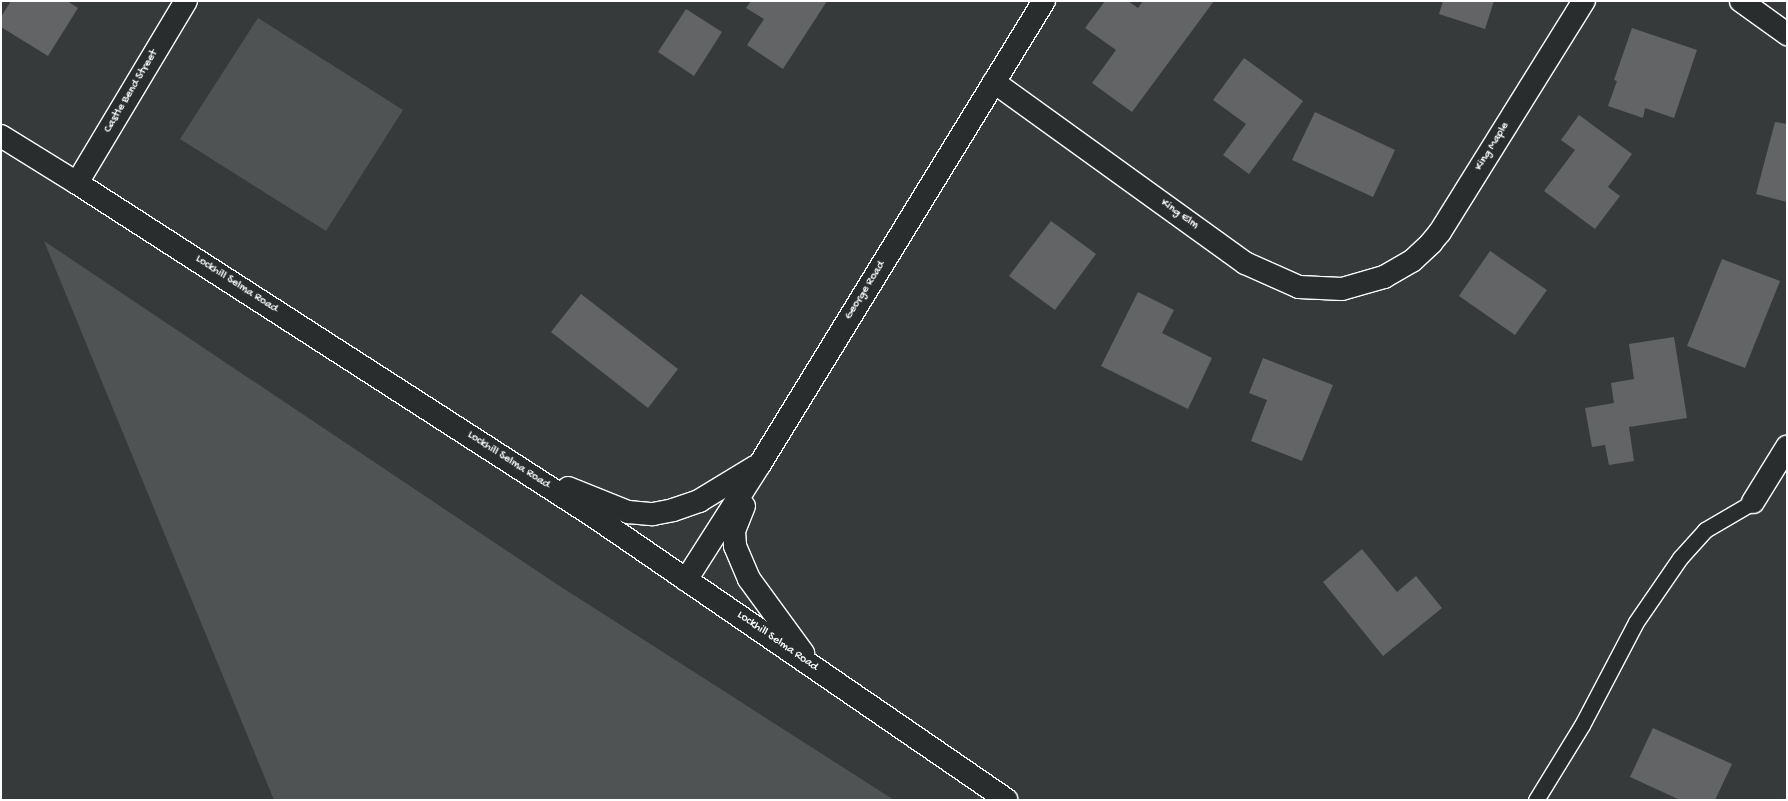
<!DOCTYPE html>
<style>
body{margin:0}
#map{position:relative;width:1788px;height:801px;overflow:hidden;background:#373a3b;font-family:"Gochi Hand",sans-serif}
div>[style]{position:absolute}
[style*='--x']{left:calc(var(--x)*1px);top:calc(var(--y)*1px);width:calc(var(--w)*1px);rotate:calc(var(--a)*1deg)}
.green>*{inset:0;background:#505354}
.building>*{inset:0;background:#636465}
.roads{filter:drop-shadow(1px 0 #fff) drop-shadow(-1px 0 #fff) drop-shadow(0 1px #fff) drop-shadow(0 -1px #fff)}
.lane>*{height:15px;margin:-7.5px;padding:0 7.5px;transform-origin:7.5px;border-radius:7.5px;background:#2a2d2e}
.street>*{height:22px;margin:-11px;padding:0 11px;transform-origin:11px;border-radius:11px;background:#2a2d2e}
.secondary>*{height:22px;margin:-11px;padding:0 11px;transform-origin:11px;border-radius:11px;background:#2a2d2e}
span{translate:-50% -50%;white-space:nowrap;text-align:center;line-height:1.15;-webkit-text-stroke:3px #2a2d2e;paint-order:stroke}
.street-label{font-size:12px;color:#fff}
.frame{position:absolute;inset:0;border:2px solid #fff;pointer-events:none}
</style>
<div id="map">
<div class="green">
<i style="clip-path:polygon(258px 18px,403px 110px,326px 231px,180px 139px)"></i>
<i style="clip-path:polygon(44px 241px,555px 583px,894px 800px,274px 800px)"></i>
</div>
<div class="building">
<i style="clip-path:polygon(11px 1px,67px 1px,78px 8px,48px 56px,1px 27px,1px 17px)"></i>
<i style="clip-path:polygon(751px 1px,827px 1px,783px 69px,747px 45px,764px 19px,746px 8px)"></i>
<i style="clip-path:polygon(1105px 1px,1128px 1px,1138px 8px,1143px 1px,1214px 1px,1132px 112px,1092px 83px,1116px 50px,1085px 28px)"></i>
<i style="clip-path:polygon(1443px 1px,1494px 1px,1485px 29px,1439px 14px)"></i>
<i style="clip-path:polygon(686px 9px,722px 32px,694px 76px,658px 52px)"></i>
<i style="clip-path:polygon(1632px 28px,1697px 50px,1674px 118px,1645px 108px,1643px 118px,1608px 106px,1617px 81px,1614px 80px)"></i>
<i style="clip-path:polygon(1244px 58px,1303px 101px,1249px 174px,1223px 155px,1246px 124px,1213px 100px)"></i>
<i style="clip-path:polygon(1315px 112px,1395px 150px,1373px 197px,1292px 160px)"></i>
<i style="clip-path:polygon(1579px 115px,1632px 154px,1608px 187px,1620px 196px,1595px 229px,1544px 191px,1575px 150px,1561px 140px)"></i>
<i style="clip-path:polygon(1775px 122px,1787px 124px,1787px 202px,1756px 194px)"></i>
<i style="clip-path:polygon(1051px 221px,1096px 254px,1055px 310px,1009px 276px)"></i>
<i style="clip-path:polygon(1490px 251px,1547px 290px,1515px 335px,1459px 296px)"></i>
<i style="clip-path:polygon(1722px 259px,1780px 281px,1745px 368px,1687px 346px)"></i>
<i style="clip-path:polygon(1138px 292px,1174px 310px,1162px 333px,1212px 358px,1188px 409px,1101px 366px)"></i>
<i style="clip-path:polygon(581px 294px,678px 369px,648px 408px,551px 332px)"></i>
<i style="clip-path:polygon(1674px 337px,1687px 418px,1629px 427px,1634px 461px,1609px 465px,1605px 445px,1592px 447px,1585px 408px,1614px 403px,1611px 383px,1634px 379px,1629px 344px)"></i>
<i style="clip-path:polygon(1263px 358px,1333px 385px,1302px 461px,1251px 441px,1267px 400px,1249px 393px)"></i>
<i style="clip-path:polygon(1362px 549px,1397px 592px,1416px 576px,1442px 608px,1383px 656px,1323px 582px)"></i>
<i style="clip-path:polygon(1653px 728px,1732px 764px,1715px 800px,1680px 800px,1630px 777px)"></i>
</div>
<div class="roads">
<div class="lane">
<i style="--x:1536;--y:800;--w:88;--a:-58.5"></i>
<i style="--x:1582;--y:725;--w:116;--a:-62.3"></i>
<i style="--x:1636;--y:622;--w:78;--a:-55.5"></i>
<i style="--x:1680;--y:558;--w:38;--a:-48"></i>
<i style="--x:1705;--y:530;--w:56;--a:-30.3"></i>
</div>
<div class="street">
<i style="--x:1741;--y:1;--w:57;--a:35.7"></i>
<i style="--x:994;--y:82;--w:309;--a:35.8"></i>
<i style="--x:1245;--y:263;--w:59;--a:24"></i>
<i style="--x:1299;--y:287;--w:43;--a:2.7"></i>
<i style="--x:1342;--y:289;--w:44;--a:-15.9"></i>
<i style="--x:1384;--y:277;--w:32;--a:-30"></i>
<i style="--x:1412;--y:261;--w:26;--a:-43"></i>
<i style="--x:1431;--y:243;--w:14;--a:-51"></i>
<i style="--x:1440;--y:232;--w:272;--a:-58.1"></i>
<i style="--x:77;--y:183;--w:212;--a:-59.1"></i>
<i style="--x:1753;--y:502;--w:65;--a:-58.3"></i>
</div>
<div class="secondary">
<i style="--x:1;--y:136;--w:89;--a:31.7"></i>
<i style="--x:77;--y:183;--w:616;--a:32.81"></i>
<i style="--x:595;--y:517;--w:499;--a:34.5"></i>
<i style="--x:568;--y:488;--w:65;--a:21.8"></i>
<i style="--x:628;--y:512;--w:25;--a:5"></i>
<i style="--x:653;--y:514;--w:20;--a:-11"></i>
<i style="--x:673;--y:510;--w:28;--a:-19"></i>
<i style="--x:699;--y:501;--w:66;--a:-31.3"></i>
<i style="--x:744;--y:506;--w:27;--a:112"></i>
<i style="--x:734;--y:531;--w:15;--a:86"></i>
<i style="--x:735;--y:546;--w:36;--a:67"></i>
<i style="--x:749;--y:579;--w:92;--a:53.9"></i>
<i style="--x:686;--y:580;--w:138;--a:-57.5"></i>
<i style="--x:760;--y:464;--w:543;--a:-58.48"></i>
</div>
</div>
<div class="street-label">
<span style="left:132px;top:92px;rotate:-59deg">Castle Bend Street</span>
<span style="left:1493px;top:147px;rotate:-58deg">King Maple</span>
<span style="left:1179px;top:215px;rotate:36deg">King Elm</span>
<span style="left:236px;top:285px;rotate:33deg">Lockhill Selma Road</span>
<span style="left:866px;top:291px;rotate:-58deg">George Road</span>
<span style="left:508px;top:461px;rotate:33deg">Lockhill Selma Road</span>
<span style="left:777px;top:642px;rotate:35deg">Lockhill Selma Road</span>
</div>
<div class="frame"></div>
</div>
